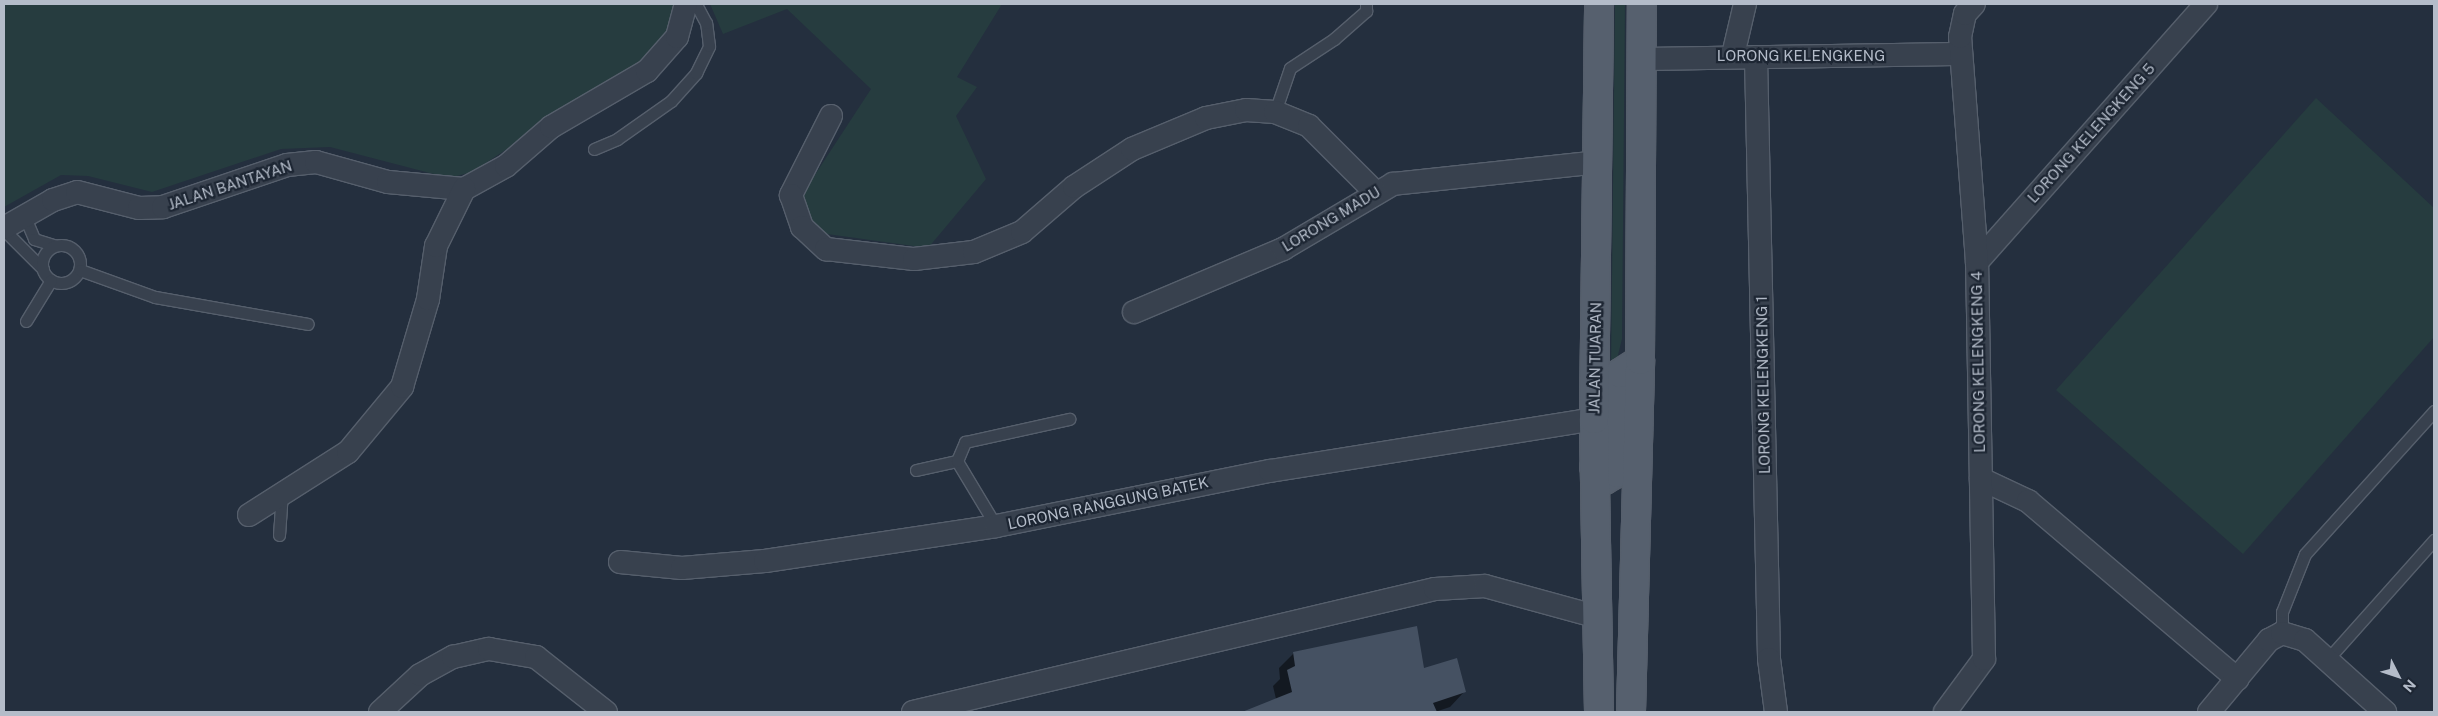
<!DOCTYPE html>
<style>
body{margin:0}
#map{position:relative;width:2438px;height:716px;overflow:hidden;background:#242f3e;font-family:"Public Sans",sans-serif}
div>[style]{position:absolute}
[style*='--x']{left:calc(var(--x)*1px);top:calc(var(--y)*1px);width:calc(var(--w)*1px);rotate:calc(var(--a)*1deg)}
.green>*{inset:0;background:#263c3f}
.shadow>*{inset:0;background:#0007}
.building>*{inset:0;background:#455162}
.roads{filter:drop-shadow(1px 0 #565f6c) drop-shadow(-1px 0 #565f6c) drop-shadow(0 1px #565f6c) drop-shadow(0 -1px #565f6c)}
.lane>*{height:11px;margin:-5.5px;padding:0 5.5px;transform-origin:5.5px;border-radius:5.5px;background:#38414e}
.lane>.ring{margin:-5.5px;padding:0;box-sizing:content-box;background:none;border:11px solid #38414e;border-radius:50%}
.street>*{height:22px;margin:-11px;padding:0 11px;transform-origin:11px;border-radius:11px;background:#38414e}
.primary>*{height:28px;margin:-14px;padding:0 14px;transform-origin:14px;border-radius:14px;background:#56606e}
span{translate:-50% -50%;white-space:nowrap;text-align:center;line-height:1.15;-webkit-text-stroke:4.5px #1d2633;paint-order:stroke}
.street-label{font-size:15px;color:#b4bcc9}
.frame{position:absolute;inset:0;border:5px solid #b4bcc9;pointer-events:none}
.north{position:absolute;left:2373px;top:651px;width:50px;height:50px;-webkit-text-stroke:4px #1d2633;paint-order:stroke;rotate:131deg;font-size:14px;font-weight:700;line-height:20px;text-align:center;color:#b4bcc9}
.north::after{content:'';display:block;margin:auto;width:18px;height:22px;background:#b4bcc9;clip-path:polygon(50% 0,100% 100%,50% 72%,0 100%)}
</style>
<div id="map">
<div class="green">
<i style="clip-path:polygon(4px 4px,674px 4px,669px 28px,638px 63px,472px 172px,449px 178px,330px 147px,281px 149px,152px 192px,88px 176px,61px 175px,4px 207px)"></i>
<i style="clip-path:polygon(710px 4px,1002px 4px,957px 77px,977px 87px,956px 116px,986px 179px,928px 248px,827px 234px,807px 219px,803px 193px,871px 89px,787px 9px,723px 34px)"></i>
<i style="clip-path:polygon(1615px 4px,1625px 4px,1622px 339px,1615px 367px,1610px 460px)"></i>
<i style="clip-path:polygon(2316px 98px,2434px 208px,2434px 337px,2243px 554px,2056px 390px)"></i>
</div>
<div class="shadow">
<i style="clip-path:polygon(1294px 653px,1423px 669px,1464px 692px,1450px 707px,1435px 712px,1257px 712px,1276px 699px,1273px 686px,1280px 679px,1279px 668px)"></i>
</div>
<div class="building">
<i style="clip-path:polygon(1417px 626px,1424px 668px,1457px 658px,1466px 692px,1433px 703px,1437px 712px,1242px 712px,1292px 692px,1287px 670px,1295px 666px,1293px 652px)"></i>
</div>
<div class="roads">
<div class="lane">
<i style="--x:1275;--y:112;--w:46;--a:-71.2"></i>
<i style="--x:1290;--y:68;--w:53;--a:-33.4"></i>
<i style="--x:1334;--y:39;--w:43;--a:-41.2"></i>
<i style="--x:1366;--y:11;--w:7;--a:-90"></i>
<i style="--x:594;--y:149;--w:25;--a:-23"></i>
<i style="--x:617;--y:139;--w:66;--a:-35.1"></i>
<i style="--x:671;--y:101;--w:38;--a:-48"></i>
<i style="--x:696;--y:73;--w:30;--a:-64"></i>
<i style="--x:709;--y:46;--w:23;--a:-97"></i>
<i style="--x:706;--y:23;--w:21;--a:-118"></i>
<i style="--x:24;--y:215;--w:26;--a:67"></i>
<i style="--x:34;--y:239;--w:21;--a:17"></i>
<i style="--x:4;--y:230;--w:55;--a:45"></i>
<i class="ring" style="left:42px;top:245px;width:27px;height:27px"></i>
<i style="--x:80;--y:270;--w:80;--a:19.8"></i>
<i style="--x:155;--y:297;--w:155;--a:10"></i>
<i style="--x:26;--y:321;--w:48;--a:-58.6"></i>
<i style="--x:916;--y:470;--w:42;--a:-12.4"></i>
<i style="--x:996;--y:526;--w:76;--a:-121"></i>
<i style="--x:957;--y:461;--w:21;--a:-67"></i>
<i style="--x:965;--y:442;--w:107;--a:-12.5"></i>
<i style="--x:279;--y:535;--w:39;--a:-86"></i>
<i style="--x:2282;--y:633;--w:21;--a:-90"></i>
<i style="--x:2282;--y:612;--w:62;--a:-68.4"></i>
<i style="--x:2305;--y:554;--w:193;--a:-47.9"></i>
<i style="--x:2327;--y:660;--w:161;--a:-48.3"></i>
</div>
<div class="street">
<i style="--x:1733;--y:55;--w:52;--a:-76.8"></i>
<i style="--x:1756;--y:57;--w:602;--a:88.76"></i>
<i style="--x:1769;--y:659;--w:53;--a:82.5"></i>
<i style="--x:1641;--y:59;--w:319;--a:-0.9"></i>
<i style="--x:831;--y:116;--w:89;--a:116.9"></i>
<i style="--x:791;--y:195;--w:34;--a:71"></i>
<i style="--x:802;--y:227;--w:33;--a:43"></i>
<i style="--x:826;--y:249;--w:89;--a:6.5"></i>
<i style="--x:914;--y:259;--w:60;--a:-6.7"></i>
<i style="--x:974;--y:252;--w:52;--a:-22.6"></i>
<i style="--x:1022;--y:232;--w:69;--a:-40.9"></i>
<i style="--x:1074;--y:187;--w:69;--a:-33.2"></i>
<i style="--x:1132;--y:149;--w:80;--a:-22.7"></i>
<i style="--x:1206;--y:118;--w:41;--a:-11.3"></i>
<i style="--x:1246;--y:110;--w:29;--a:4"></i>
<i style="--x:1275;--y:112;--w:37;--a:22"></i>
<i style="--x:1309;--y:126;--w:92;--a:45"></i>
<i style="--x:4;--y:228;--w:56;--a:-29.7"></i>
<i style="--x:53;--y:200;--w:25;--a:-18"></i>
<i style="--x:77;--y:192;--w:64;--a:14.5"></i>
<i style="--x:139;--y:208;--w:24;--a:-2"></i>
<i style="--x:163;--y:207;--w:131;--a:-18.7"></i>
<i style="--x:287;--y:165;--w:29;--a:-6"></i>
<i style="--x:316;--y:162;--w:75;--a:15.5"></i>
<i style="--x:388;--y:182;--w:76;--a:5.3"></i>
<i style="--x:464;--y:189;--w:48;--a:-28.7"></i>
<i style="--x:506;--y:166;--w:60;--a:-40.9"></i>
<i style="--x:551;--y:127;--w:111;--a:-30.3"></i>
<i style="--x:647;--y:71;--w:45;--a:-48.6"></i>
<i style="--x:677;--y:37;--w:34;--a:-75"></i>
<i style="--x:1977;--y:262;--w:345;--a:-48.4"></i>
<i style="--x:1134;--y:312;--w:162;--a:-22.9"></i>
<i style="--x:1283;--y:249;--w:128;--a:-30.6"></i>
<i style="--x:1393;--y:184;--w:206;--a:-6.1"></i>
<i style="--x:1981;--y:479;--w:52;--a:25.1"></i>
<i style="--x:2028;--y:501;--w:275;--a:40.4"></i>
<i style="--x:249;--y:515;--w:117;--a:-32.5"></i>
<i style="--x:348;--y:452;--w:85;--a:-50.3"></i>
<i style="--x:402;--y:387;--w:92;--a:-73.5"></i>
<i style="--x:428;--y:299;--w:54;--a:-81.4"></i>
<i style="--x:436;--y:246;--w:64;--a:-63.8"></i>
<i style="--x:620;--y:562;--w:62;--a:5.5"></i>
<i style="--x:682;--y:568;--w:83;--a:-4.8"></i>
<i style="--x:765;--y:561;--w:234;--a:-8.6"></i>
<i style="--x:996;--y:526;--w:279;--a:-11.4"></i>
<i style="--x:1270;--y:471;--w:328;--a:-9.1"></i>
<i style="--x:380;--y:712;--w:54;--a:-42.8"></i>
<i style="--x:420;--y:675;--w:38;--a:-29"></i>
<i style="--x:453;--y:657;--w:37;--a:-13"></i>
<i style="--x:489;--y:649;--w:48;--a:9.7"></i>
<i style="--x:536;--y:657;--w:89;--a:38.2"></i>
<i style="--x:913;--y:712;--w:536;--a:-13.26"></i>
<i style="--x:1435;--y:589;--w:50;--a:-3.4"></i>
<i style="--x:1485;--y:586;--w:117;--a:15.3"></i>
<i style="--x:1945;--y:712;--w:66;--a:-53.7"></i>
<i style="--x:1984;--y:659;--w:397;--a:-91"></i>
<i style="--x:1977;--y:262;--w:226;--a:-94.3"></i>
<i style="--x:1960;--y:37;--w:24;--a:-78"></i>
<i style="--x:1965;--y:14;--w:13;--a:-48"></i>
<i style="--x:2209;--y:712;--w:94;--a:-50.2"></i>
<i style="--x:2269;--y:640;--w:15;--a:-28"></i>
<i style="--x:2282;--y:633;--w:24;--a:17"></i>
<i style="--x:2305;--y:640;--w:108;--a:42"></i>
</div>
<div class="primary">
<i style="--x:1594;--y:467;--w:17;--a:50"></i>
<i style="--x:1605;--y:480;--w:14;--a:-30"></i>
<i style="--x:1617;--y:473;--w:100;--a:-88.3"></i>
<i style="--x:1620;--y:373;--w:24;--a:-33"></i>
<i style="--x:1599;--y:712;--w:293;--a:-91"></i>
<i style="--x:1594;--y:419;--w:415;--a:-89.3"></i>
<i style="--x:1631;--y:712;--w:352;--a:-88.5"></i>
<i style="--x:1640;--y:360;--w:356;--a:-89.7"></i>
</div>
</div>
<div class="street-label">
<span style="left:1801px;top:56px">LORONG KELENGKENG</span>
<span style="left:2091px;top:133px;rotate:-48deg">LORONG KELENGKENG 5</span>
<span style="left:230px;top:185px;rotate:-18deg">JALAN BANTAYAN</span>
<span style="left:1331px;top:219px;rotate:-31deg">LORONG MADU</span>
<span style="left:1595px;top:358px;rotate:-89deg">JALAN TUARAN</span>
<span style="left:1978px;top:362px;rotate:-91deg">LORONG KELENGKENG 4</span>
<span style="left:1763px;top:385px;rotate:-91deg">LORONG KELENGKENG 1</span>
<span style="left:1108px;top:503px;rotate:-12deg">LORONG RANGGUNG BATEK</span>
</div>
<div class="frame"></div>
<div class="north">N</div>
</div>
